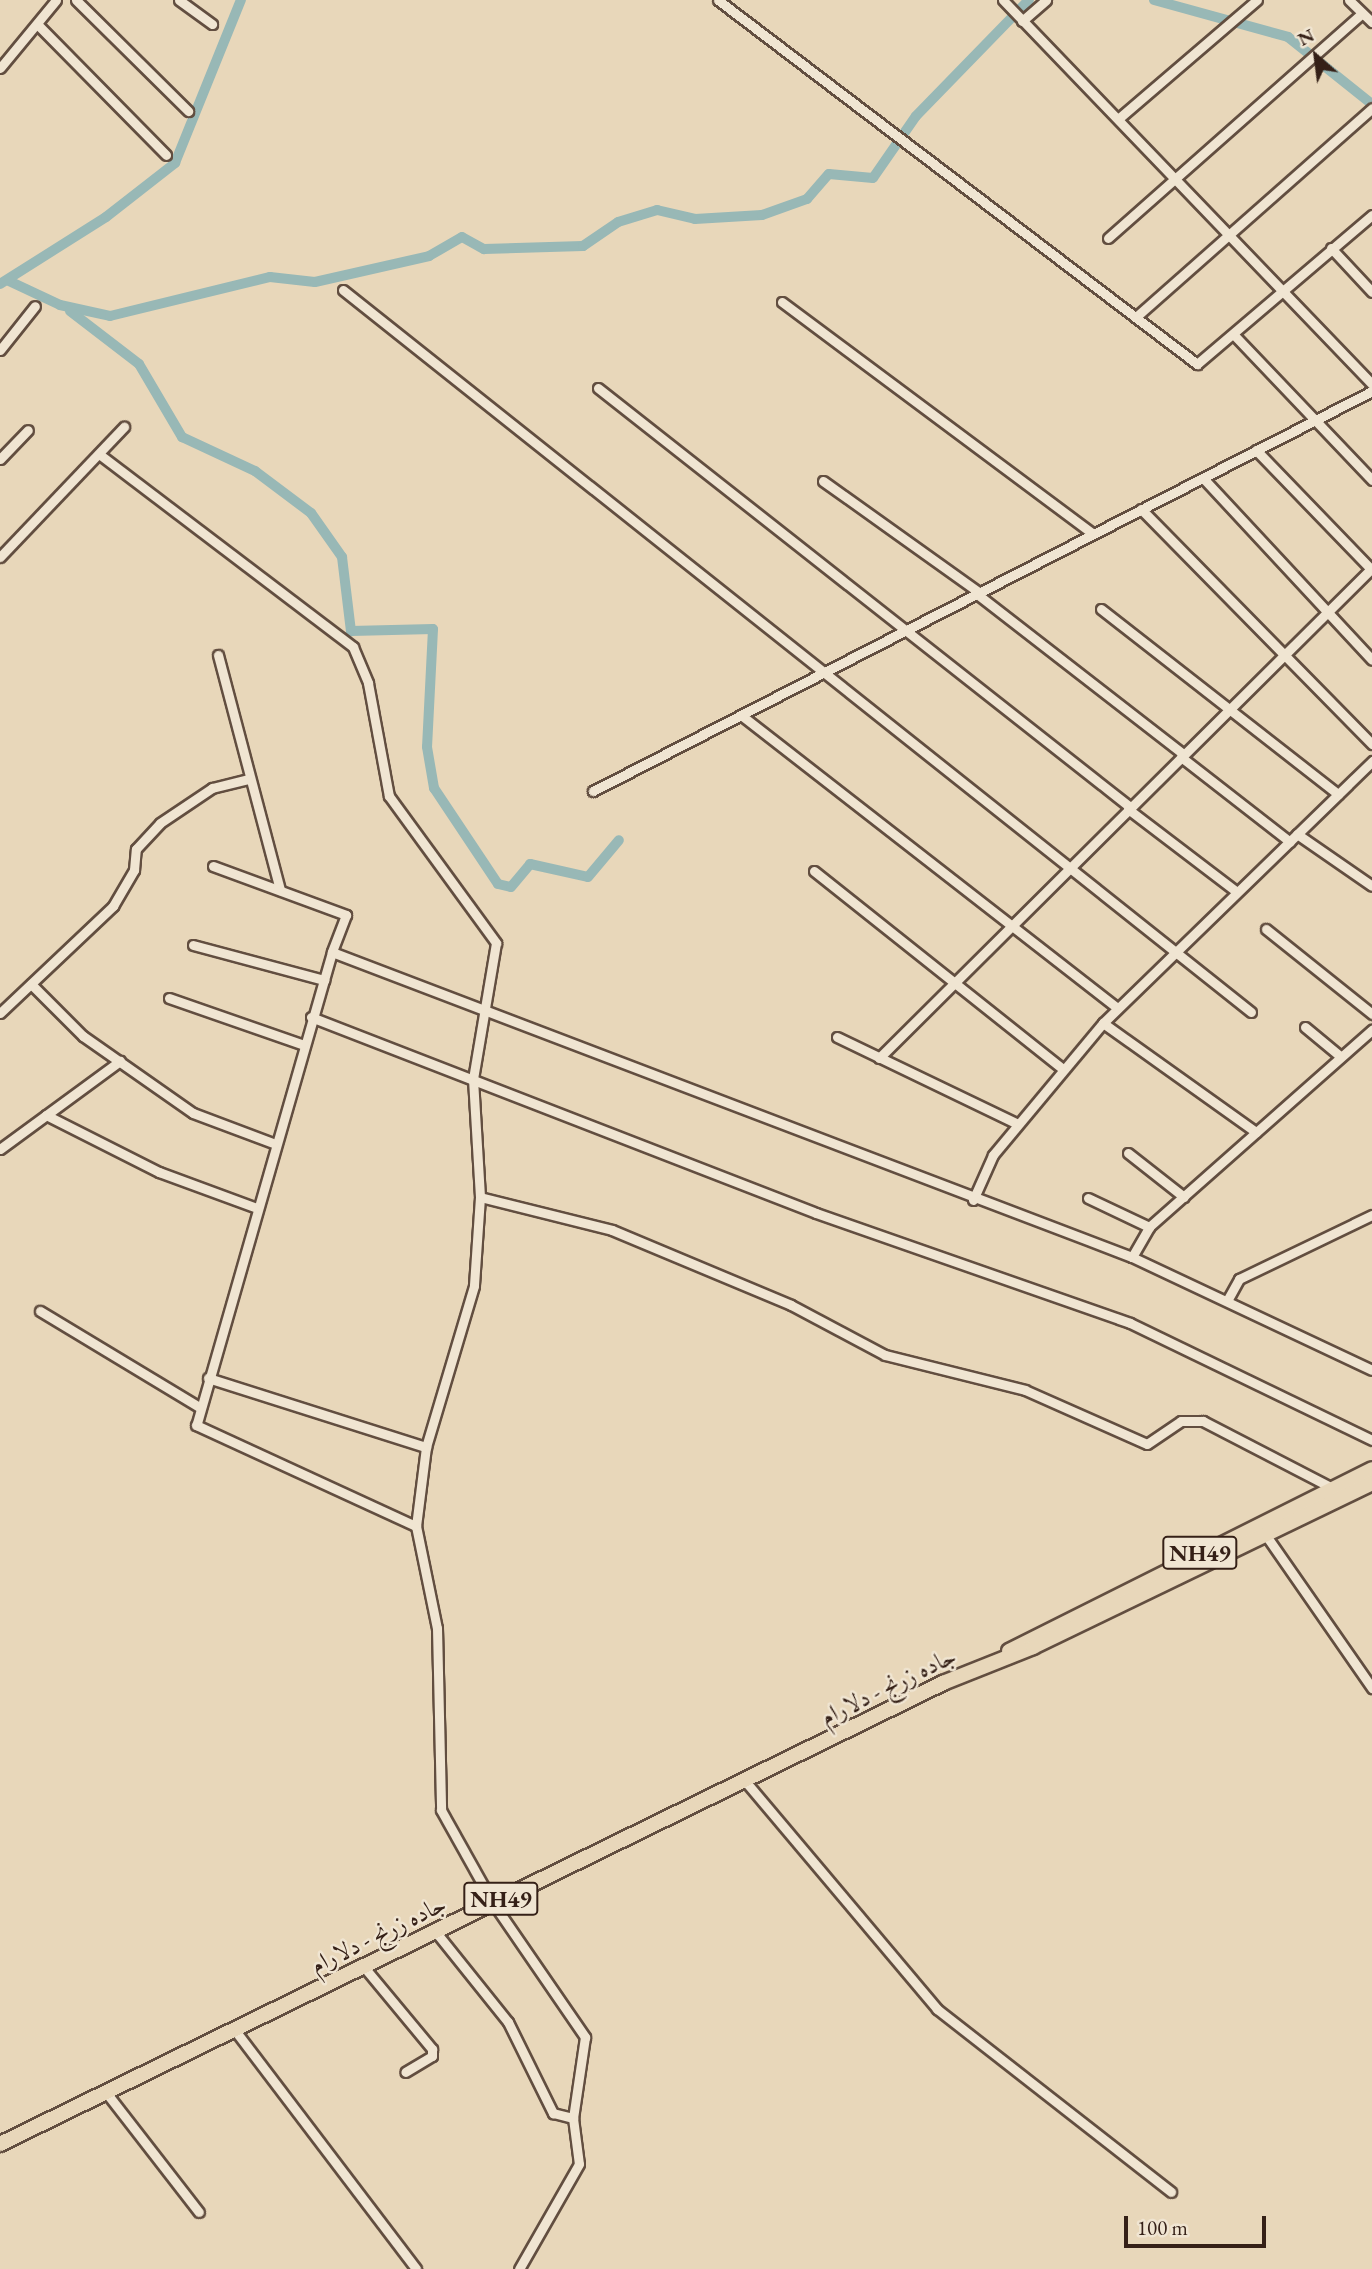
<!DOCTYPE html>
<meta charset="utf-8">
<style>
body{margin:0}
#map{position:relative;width:1372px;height:2269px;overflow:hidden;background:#e8d7ba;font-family:"EB Garamond",Amiri,serif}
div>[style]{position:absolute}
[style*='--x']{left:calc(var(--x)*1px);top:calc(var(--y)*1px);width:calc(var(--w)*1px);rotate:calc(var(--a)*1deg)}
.canal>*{height:10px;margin:-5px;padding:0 5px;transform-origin:5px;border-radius:5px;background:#98b8b6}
.roads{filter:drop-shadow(2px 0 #624e40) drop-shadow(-2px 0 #624e40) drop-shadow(0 2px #624e40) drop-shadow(0 -2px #624e40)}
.minor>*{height:9px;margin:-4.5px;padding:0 4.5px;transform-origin:4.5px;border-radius:4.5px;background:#f0e5d2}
.trunk>*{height:14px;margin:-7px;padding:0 7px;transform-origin:7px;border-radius:7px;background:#e8d7ba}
span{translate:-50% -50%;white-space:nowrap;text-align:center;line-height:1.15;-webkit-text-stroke:5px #f0e5d2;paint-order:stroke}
.shield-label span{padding:2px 5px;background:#f0e5d2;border:2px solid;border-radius:5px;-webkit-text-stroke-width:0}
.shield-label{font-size:23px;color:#352017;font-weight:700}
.street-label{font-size:24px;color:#352017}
.north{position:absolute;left:1281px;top:21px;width:70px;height:70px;-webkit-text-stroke:5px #f0e5d2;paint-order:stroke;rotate:332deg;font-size:19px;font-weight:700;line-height:28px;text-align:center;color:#352017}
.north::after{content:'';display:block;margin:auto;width:24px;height:32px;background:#352017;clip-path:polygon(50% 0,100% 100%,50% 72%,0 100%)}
.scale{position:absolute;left:1124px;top:2216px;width:142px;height:32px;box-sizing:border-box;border:4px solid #352017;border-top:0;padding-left:9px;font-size:21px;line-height:24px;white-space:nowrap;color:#352017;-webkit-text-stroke:5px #f0e5d2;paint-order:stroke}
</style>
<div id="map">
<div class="canal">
<i style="--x:1154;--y:0;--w:139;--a:15.4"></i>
<i style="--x:1288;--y:37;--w:107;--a:38.6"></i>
<i style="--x:9;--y:281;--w:56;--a:25.2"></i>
<i style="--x:60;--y:305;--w:51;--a:12.4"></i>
<i style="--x:110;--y:316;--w:165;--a:-13.7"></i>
<i style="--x:270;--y:277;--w:45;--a:6.3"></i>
<i style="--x:315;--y:282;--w:117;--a:-12.8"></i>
<i style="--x:429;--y:256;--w:38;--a:-30"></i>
<i style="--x:462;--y:237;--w:25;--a:29"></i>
<i style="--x:484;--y:249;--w:99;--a:-1.7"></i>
<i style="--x:583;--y:246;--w:42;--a:-34.4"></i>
<i style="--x:618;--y:222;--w:41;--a:-17.1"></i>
<i style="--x:657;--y:210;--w:39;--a:13"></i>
<i style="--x:695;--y:219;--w:67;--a:-3.4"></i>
<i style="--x:762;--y:215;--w:48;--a:-19.6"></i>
<i style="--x:807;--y:199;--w:33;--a:-49"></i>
<i style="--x:829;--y:174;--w:44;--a:5.2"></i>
<i style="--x:873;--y:178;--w:75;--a:-55.3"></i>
<i style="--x:916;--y:116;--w:162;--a:-45.8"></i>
<i style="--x:0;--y:284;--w:125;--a:-32.3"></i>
<i style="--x:106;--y:217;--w:88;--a:-38"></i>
<i style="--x:175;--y:163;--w:176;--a:-68"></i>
<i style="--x:70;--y:311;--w:87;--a:37.5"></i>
<i style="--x:139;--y:364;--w:85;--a:59.5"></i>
<i style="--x:182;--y:437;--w:81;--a:25"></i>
<i style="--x:255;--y:471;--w:70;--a:36.9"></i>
<i style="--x:311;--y:513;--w:54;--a:54.8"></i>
<i style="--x:342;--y:557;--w:75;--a:83.1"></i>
<i style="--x:351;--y:631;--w:82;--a:-1.4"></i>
<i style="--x:433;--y:629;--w:118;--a:92.9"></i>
<i style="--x:427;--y:747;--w:42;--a:80.3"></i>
<i style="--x:434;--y:788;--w:115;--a:56.3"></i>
<i style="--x:498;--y:884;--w:13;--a:13"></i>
<i style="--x:511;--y:887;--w:30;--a:-50"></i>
<i style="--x:530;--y:864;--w:59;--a:12.6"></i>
<i style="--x:588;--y:877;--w:48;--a:-50"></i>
</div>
<div class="roads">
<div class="minor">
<i style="--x:76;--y:0;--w:158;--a:44.7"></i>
<i style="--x:179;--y:0;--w:41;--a:36"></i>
<i style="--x:718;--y:0;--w:602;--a:37.23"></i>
<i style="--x:1197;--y:364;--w:230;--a:-40.4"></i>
<i style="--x:1003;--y:0;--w:533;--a:46.14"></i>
<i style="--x:1349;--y:0;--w:32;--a:44"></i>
<i style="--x:1022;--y:21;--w:32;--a:-41"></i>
<i style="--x:39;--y:26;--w:181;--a:45.4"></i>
<i style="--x:0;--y:68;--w:88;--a:-50.5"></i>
<i style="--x:1118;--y:119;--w:183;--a:-40.6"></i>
<i style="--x:1108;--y:238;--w:339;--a:-41.5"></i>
<i style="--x:1331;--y:248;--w:60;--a:47"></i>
<i style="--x:343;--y:290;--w:1160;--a:38.49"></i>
<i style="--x:782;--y:302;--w:388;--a:36.7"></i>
<i style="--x:1136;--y:317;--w:315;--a:-41.5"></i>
<i style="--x:1235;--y:336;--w:199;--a:46.4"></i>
<i style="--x:0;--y:350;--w:56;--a:-51.5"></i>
<i style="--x:598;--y:388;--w:677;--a:38.22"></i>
<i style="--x:1256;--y:450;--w:167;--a:46"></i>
<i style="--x:99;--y:454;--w:319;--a:37.2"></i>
<i style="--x:353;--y:647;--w:39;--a:67"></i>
<i style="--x:368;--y:683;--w:115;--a:79.5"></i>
<i style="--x:389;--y:796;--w:182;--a:53.9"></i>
<i style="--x:496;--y:943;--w:138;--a:99.6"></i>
<i style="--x:473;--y:1079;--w:118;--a:86.6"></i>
<i style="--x:480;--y:1197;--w:89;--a:93.9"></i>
<i style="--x:474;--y:1286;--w:168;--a:106.6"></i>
<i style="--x:426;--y:1447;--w:80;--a:97.2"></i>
<i style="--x:416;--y:1526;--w:104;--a:78.4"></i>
<i style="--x:437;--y:1628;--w:182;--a:88.7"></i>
<i style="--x:441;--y:1810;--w:107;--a:60.8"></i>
<i style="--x:493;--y:1903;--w:163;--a:55.5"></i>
<i style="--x:585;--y:2037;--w:82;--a:98.4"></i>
<i style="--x:573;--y:2118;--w:46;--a:82.6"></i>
<i style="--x:579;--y:2164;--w:121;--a:119.7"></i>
<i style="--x:0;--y:459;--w:40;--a:-46"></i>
<i style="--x:1203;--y:478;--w:248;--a:47.1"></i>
<i style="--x:823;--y:481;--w:193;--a:35.5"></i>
<i style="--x:1141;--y:509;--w:330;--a:45.5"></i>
<i style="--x:0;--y:557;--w:180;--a:-46.4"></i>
<i style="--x:977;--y:594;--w:261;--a:37.8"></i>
<i style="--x:1101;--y:609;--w:301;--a:38"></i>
<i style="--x:218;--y:655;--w:243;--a:75.2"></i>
<i style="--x:741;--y:715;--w:477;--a:37.9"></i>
<i style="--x:1181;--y:757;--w:138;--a:37.9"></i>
<i style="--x:593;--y:791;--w:876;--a:-27.18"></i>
<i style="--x:1128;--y:809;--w:137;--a:37.3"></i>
<i style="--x:1297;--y:834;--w:91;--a:34.7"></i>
<i style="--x:213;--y:866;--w:142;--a:20.2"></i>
<i style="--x:346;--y:915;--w:40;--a:111"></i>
<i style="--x:814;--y:871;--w:318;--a:38.5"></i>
<i style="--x:1266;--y:929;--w:136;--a:38.7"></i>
<i style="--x:193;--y:945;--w:136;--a:15"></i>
<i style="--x:324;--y:980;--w:29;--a:-74"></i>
<i style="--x:332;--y:952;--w:856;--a:20.87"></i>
<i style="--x:1132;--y:1257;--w:265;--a:25.2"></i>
<i style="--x:324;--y:980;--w:463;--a:106"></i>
<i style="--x:196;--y:1425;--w:242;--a:24.7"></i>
<i style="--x:31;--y:984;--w:74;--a:45"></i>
<i style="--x:83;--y:1036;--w:134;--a:35"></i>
<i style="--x:193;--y:1113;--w:85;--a:20.6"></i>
<i style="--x:169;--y:998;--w:140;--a:19.2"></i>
<i style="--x:0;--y:1013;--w:156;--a:-43.4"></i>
<i style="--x:113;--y:906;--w:42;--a:-59.7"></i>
<i style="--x:134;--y:870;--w:21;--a:-85"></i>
<i style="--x:136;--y:849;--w:35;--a:-47"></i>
<i style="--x:160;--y:823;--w:63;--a:-33.9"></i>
<i style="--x:212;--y:788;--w:36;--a:-14"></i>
<i style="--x:311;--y:1017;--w:542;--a:21.21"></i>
<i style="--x:816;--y:1213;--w:333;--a:19.3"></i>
<i style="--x:1130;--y:1323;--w:269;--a:25.8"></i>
<i style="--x:1103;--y:1023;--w:188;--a:35.5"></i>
<i style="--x:1305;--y:1027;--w:45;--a:39.6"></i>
<i style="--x:837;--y:1037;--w:201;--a:25.7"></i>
<i style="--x:879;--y:1058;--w:695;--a:-44.83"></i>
<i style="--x:46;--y:1115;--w:127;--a:26.8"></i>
<i style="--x:159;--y:1172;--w:101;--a:20.2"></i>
<i style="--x:0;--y:1149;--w:149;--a:-36.3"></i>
<i style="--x:1128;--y:1153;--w:71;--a:38.2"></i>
<i style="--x:480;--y:1197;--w:136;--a:14"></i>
<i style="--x:612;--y:1230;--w:194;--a:22.7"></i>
<i style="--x:791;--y:1305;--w:106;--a:28"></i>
<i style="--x:885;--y:1355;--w:144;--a:14"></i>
<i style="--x:1025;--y:1390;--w:133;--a:23.9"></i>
<i style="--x:1147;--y:1444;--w:41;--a:-34.1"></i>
<i style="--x:1181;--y:1421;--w:22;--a:0"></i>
<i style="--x:1203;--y:1421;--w:145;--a:27.4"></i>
<i style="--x:1088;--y:1198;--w:68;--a:25.4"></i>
<i style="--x:973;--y:1200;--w:49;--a:-66"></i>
<i style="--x:993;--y:1155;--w:172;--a:-50.2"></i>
<i style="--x:1103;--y:1023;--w:376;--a:-44.2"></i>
<i style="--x:1132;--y:1257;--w:34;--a:-60"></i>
<i style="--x:1149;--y:1227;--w:298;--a:-41.5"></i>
<i style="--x:1228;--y:1299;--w:23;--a:-61"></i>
<i style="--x:1239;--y:1279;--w:148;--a:-25.7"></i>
<i style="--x:40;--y:1311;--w:186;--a:31.1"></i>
<i style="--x:208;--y:1378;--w:229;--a:17.6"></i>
<i style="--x:1265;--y:1534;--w:188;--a:55.2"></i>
<i style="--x:746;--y:1782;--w:297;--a:49.9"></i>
<i style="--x:937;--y:2009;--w:297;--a:38"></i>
<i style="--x:435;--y:1931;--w:117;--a:51.3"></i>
<i style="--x:508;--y:2022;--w:102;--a:63.7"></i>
<i style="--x:553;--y:2113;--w:21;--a:14"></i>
<i style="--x:364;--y:1967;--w:107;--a:50.3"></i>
<i style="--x:432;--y:2049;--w:7;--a:90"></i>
<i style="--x:432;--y:2056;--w:31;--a:149"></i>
<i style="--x:234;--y:2029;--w:301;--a:52.8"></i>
<i style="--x:105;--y:2091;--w:153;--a:52.2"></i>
</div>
<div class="trunk">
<i style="--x:1009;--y:1651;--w:406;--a:-26.6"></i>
<i style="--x:0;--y:2144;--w:1050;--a:-26.05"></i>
<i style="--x:943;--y:1683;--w:97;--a:-21.8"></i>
<i style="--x:1033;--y:1647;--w:377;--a:-25.8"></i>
</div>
</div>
<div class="shield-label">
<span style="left:1200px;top:1553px">NH49</span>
<span style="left:501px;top:1899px">NH49</span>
</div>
<div class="street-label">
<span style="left:888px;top:1686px;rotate:-26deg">جاده زرنج - دلارام</span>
<span style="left:378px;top:1934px;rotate:-26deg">جاده زرنج - دلارام</span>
</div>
<div class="north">N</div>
<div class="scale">100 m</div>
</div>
